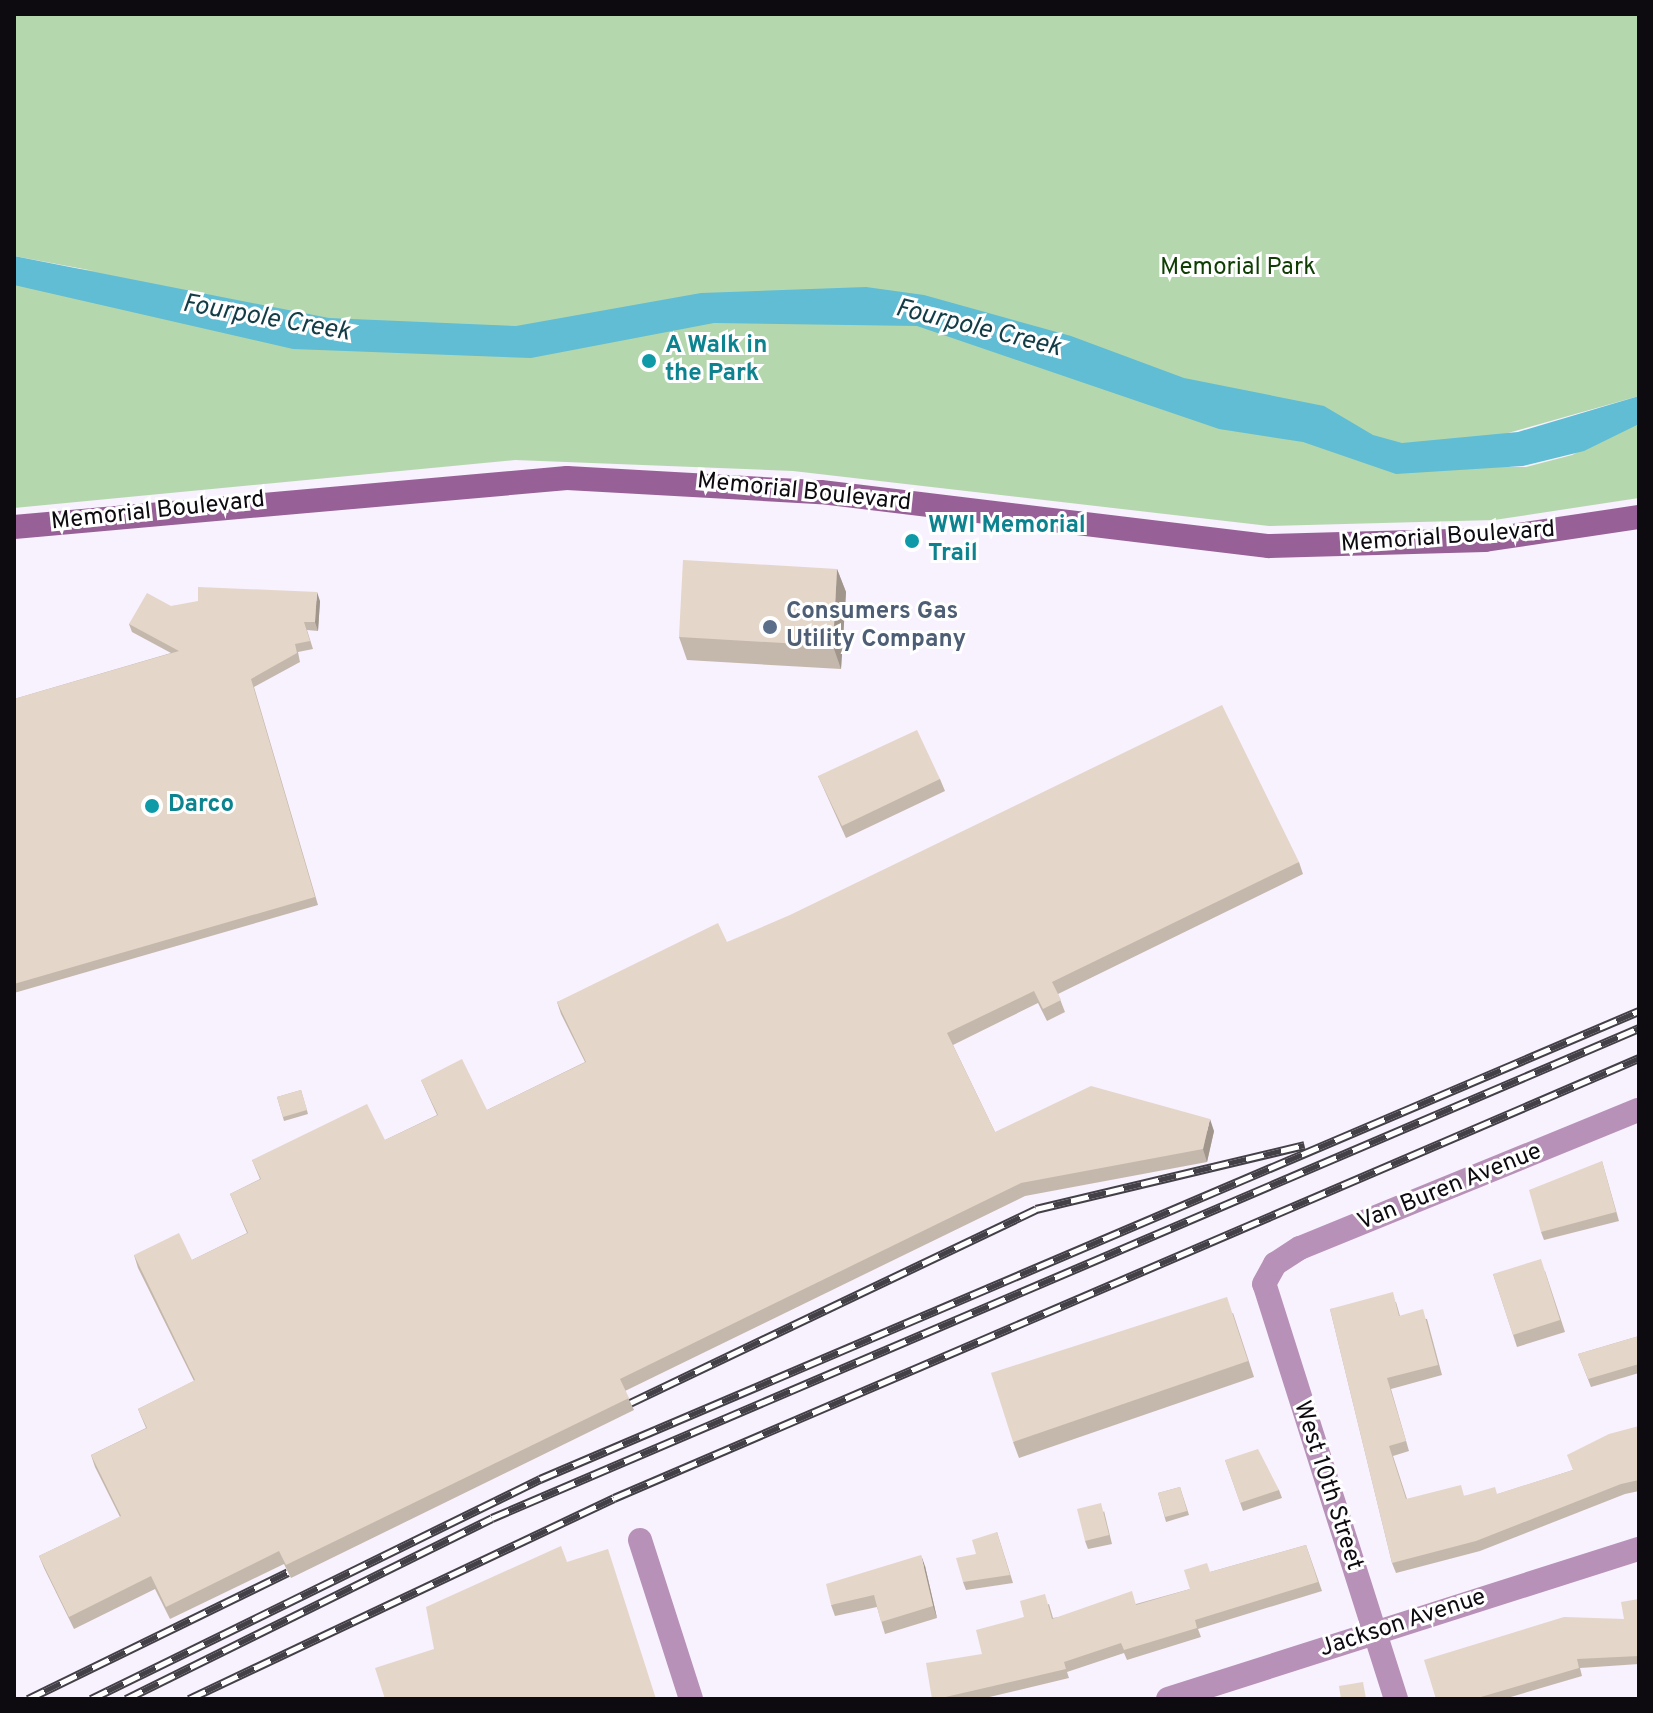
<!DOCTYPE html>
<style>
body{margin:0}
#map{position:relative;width:1653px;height:1713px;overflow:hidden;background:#f8f1fe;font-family:Overpass,sans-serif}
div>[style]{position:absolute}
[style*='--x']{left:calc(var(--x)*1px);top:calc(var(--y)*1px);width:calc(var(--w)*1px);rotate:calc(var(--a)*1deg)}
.green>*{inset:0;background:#b5d7ae}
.water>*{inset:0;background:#61bdd3}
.street>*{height:24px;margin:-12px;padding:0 12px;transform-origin:12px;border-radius:12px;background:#b791b7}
.secondary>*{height:24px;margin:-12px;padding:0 12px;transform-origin:12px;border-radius:12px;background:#976198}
.rail>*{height:9px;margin-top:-4.5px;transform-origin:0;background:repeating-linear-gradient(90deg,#fff 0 18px,#444047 0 36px);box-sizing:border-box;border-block:2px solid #444047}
.wall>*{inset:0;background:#c4b8ac}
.shaded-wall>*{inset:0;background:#a0968c}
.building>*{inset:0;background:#e4d6c8}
.dots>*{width:22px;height:22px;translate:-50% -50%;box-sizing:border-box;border:4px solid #fff;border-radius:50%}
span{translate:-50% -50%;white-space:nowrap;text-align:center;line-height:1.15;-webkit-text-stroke:6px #fff;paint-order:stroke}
.park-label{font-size:24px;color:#0f3d04}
.culture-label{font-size:24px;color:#0d838f;font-weight:700}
.left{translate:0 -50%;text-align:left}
.street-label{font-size:24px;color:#0e0b10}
.service-label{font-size:24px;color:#4e5e75;font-weight:700}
.water-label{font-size:26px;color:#123d47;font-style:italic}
.frame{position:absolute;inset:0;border:16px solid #0e0b10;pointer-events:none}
</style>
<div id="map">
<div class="green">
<i style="clip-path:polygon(14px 14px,1639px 14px,1639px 396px,1508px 433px,1510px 467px,1526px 467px,1572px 455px,1639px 421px,1639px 498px,1494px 520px,1269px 526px,793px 471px,515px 460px,14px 508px,14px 260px,94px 271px,14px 256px)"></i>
</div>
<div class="water">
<i style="clip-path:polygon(14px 256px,329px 318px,516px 326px,701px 293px,866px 287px,924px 295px,1071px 336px,1184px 378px,1324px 406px,1373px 435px,1402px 443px,1518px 432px,1639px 396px,1639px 424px,1584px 451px,1523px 466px,1396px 474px,1303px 442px,1219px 429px,917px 326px,714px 323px,531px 358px,293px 349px,14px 285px)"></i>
</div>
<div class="street">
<i style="--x:640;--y:1540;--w:167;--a:72.2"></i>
<i style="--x:1168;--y:1699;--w:494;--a:-17.7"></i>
<i style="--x:1396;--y:1699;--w:435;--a:-107.6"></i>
<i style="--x:1264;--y:1284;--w:23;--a:-61"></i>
<i style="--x:1275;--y:1264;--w:30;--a:-33"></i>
<i style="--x:1300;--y:1248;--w:366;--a:-22.2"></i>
</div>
<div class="secondary">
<i style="--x:14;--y:527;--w:555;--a:-5.06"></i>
<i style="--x:567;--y:478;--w:254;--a:3.2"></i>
<i style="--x:821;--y:492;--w:451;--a:6.9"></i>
<i style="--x:1269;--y:546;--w:216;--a:-1.6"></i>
<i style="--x:1485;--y:540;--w:156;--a:-8.5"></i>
</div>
<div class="rail">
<i style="--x:630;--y:1403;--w:450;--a:-25.5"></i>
<i style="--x:1036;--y:1209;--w:276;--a:-13.4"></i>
<i style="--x:28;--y:1699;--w:289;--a:-26"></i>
<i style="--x:91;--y:1699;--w:500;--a:-26.1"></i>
<i style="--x:540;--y:1479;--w:1194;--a:-23.07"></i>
<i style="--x:126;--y:1699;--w:408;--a:-26.3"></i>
<i style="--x:492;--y:1518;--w:1247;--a:-23.13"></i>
<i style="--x:189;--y:1699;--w:470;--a:-25.3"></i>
<i style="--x:614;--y:1498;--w:1115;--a:-23.23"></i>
</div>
<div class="wall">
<i style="clip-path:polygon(837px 569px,846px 592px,841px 669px,687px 660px,679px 637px)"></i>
<i style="clip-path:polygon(320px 601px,318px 631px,307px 630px,313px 649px,298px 652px,300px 662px,254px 687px,318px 905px,14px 993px,14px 699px,171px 653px,132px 632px,129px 624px,171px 606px)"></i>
<i style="clip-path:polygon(818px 776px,940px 779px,945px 791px,846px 838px)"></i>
<i style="clip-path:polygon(1299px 862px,1303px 874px,1058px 994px,1065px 1012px,1047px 1021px,1038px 1003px,953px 1045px,995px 1132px,1214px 1131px,1207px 1162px,1025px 1196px,625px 1391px,634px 1410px,291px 1578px,284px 1564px,170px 1619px,155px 1589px,74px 1629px,44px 1568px,39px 1556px,120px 1517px,95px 1467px,91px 1455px,146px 1428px,138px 1409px,194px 1381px,138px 1268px,134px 1255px,192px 1260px,247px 1233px,230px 1194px,260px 1179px,252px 1160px,385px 1140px,437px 1115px,421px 1080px,487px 1110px,585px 1062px,561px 1014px,557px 1002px,727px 942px)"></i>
<i style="clip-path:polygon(301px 1090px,308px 1114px,284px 1121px,277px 1097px)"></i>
<i style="clip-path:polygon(1602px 1161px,1619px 1221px,1544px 1240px,1541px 1232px)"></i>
<i style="clip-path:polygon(1545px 1271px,1565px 1332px,1517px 1347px,1493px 1274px)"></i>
<i style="clip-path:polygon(1396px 1302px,1400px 1316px,1427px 1319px,1442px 1375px,1391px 1389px,1409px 1451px,1393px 1456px,1407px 1499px,1498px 1494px,1573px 1470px,1639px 1426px,1639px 1491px,1625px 1494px,1480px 1551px,1396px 1573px,1392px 1563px,1330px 1309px)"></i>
<i style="clip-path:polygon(1233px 1313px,1254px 1377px,1019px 1458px,1013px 1442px)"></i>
<i style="clip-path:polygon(1639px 1336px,1639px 1373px,1591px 1387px,1578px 1354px)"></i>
<i style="clip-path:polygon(1225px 1460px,1279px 1490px,1282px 1498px,1243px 1511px)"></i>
<i style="clip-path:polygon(1180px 1487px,1189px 1515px,1166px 1522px,1158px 1493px)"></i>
<i style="clip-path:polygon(1104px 1511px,1112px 1544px,1088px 1549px,1085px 1541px)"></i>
<i style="clip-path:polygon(997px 1532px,1013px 1583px,966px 1590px,963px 1582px,976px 1554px)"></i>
<i style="clip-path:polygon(1306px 1545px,1322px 1591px,1198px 1629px,1201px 1637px,1127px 1660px,1124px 1653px,1067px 1672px,1069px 1678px,981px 1699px,932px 1699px,1024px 1617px,1049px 1604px,1053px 1618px,1136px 1604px,1190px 1589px,1210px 1572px)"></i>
<i style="clip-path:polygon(925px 1566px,937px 1618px,885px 1634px,877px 1607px,835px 1616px,831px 1605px)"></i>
<i style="clip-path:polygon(1639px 1599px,1639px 1664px,1580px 1668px,1582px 1676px,1504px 1699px,1436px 1699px,1624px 1619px)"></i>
</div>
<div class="shaded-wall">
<i style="clip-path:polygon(837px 569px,846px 592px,841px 669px,833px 646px)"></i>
<i style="clip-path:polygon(317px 592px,320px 601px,318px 631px,315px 622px)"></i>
<i style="clip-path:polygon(1210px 1119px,1214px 1131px,1207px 1162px,1203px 1149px)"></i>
<i style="clip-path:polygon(921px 1555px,925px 1566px,937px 1618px,933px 1606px)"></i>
</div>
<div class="building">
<i style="clip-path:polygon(683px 560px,837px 569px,833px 646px,679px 637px)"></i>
<i style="clip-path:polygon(198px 587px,317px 592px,315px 622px,304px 622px,310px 641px,295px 644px,297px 653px,251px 679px,315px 897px,14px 984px,14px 699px,179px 651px,129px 624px,147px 593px,171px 606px,198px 601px)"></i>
<i style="clip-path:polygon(1222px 705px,1299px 862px,1052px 982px,1061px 1000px,1043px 1009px,1034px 991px,947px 1033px,995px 1132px,1091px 1086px,1210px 1119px,1203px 1149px,1021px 1183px,620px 1379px,629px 1398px,286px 1565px,279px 1551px,166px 1607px,151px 1576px,69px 1617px,39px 1556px,121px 1516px,91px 1455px,147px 1428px,138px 1409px,195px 1380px,134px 1255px,179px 1233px,192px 1260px,248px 1233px,230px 1194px,261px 1179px,252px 1160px,367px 1104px,385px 1140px,438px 1115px,421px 1080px,462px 1059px,487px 1110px,586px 1062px,557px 1002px,718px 923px,727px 942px,790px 915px)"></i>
<i style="clip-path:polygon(917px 730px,940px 779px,842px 826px,818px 776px)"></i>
<i style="clip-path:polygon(301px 1090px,307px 1110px,283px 1117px,277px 1097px)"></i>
<i style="clip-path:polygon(1602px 1161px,1616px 1212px,1541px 1232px,1529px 1190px)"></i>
<i style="clip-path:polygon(1541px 1259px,1560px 1320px,1513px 1335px,1493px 1274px)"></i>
<i style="clip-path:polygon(1393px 1292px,1399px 1316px,1423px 1309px,1438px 1365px,1387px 1378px,1406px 1441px,1389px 1446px,1406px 1499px,1461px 1485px,1464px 1496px,1495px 1487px,1497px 1494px,1573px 1470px,1567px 1455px,1609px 1434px,1639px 1426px,1639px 1480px,1621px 1484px,1476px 1541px,1392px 1563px,1330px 1309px)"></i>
<i style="clip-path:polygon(1227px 1297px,1248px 1361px,1013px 1442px,991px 1373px)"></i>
<i style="clip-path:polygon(1639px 1336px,1639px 1364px,1588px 1379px,1578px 1354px)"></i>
<i style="clip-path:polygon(1258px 1449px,1279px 1490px,1240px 1503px,1225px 1460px)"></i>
<i style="clip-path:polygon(1180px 1487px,1187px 1511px,1165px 1517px,1158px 1493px)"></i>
<i style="clip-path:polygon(1101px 1503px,1109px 1535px,1085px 1541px,1077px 1509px)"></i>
<i style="clip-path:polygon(997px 1532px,1010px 1575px,963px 1582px,956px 1558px,976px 1554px,972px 1540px)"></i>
<i style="clip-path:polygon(1306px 1545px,1318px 1582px,1195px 1620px,1197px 1628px,1124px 1650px,1121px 1643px,1064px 1662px,1066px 1669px,937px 1699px,932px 1699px,926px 1663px,982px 1654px,976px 1630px,1024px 1617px,1020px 1601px,1045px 1594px,1052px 1619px,1132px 1591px,1136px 1605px,1190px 1589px,1184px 1570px,1207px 1563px,1210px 1572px)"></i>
<i style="clip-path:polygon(561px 1546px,567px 1562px,608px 1549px,656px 1699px,385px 1699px,375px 1668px,434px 1649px,426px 1607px)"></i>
<i style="clip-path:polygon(921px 1555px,933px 1606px,881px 1622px,874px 1595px,831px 1605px,826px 1584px)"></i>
<i style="clip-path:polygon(1639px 1599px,1639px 1656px,1577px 1659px,1579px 1668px,1474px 1699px,1436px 1699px,1424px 1660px,1564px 1617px,1624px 1619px,1621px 1602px)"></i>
<i style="clip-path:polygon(1363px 1682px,1366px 1699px,1341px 1699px,1339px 1686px)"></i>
</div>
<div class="dots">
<i style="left:649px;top:361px;background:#0f9aa8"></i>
<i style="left:912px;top:541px;background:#0f9aa8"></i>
<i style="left:770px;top:627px;background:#5c6f8a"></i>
<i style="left:152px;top:806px;background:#0f9aa8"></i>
</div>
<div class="park-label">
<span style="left:1238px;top:269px">Memorial Park</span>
</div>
<div class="culture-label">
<span class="left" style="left:665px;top:361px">A Walk in<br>the Park</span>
<span class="left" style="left:928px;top:541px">WWI Memorial<br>Trail</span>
<span class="left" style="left:168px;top:806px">Darco</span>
</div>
<div class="street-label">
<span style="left:804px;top:493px;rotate:6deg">Memorial Boulevard</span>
<span style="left:158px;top:512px;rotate:-6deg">Memorial Boulevard</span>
<span style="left:1448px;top:538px;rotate:-4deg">Memorial Boulevard</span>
<span style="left:1450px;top:1188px;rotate:-22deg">Van Buren Avenue</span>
<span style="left:1327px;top:1486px;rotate:72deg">West 10th Street</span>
<span style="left:1403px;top:1624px;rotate:-18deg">Jackson Avenue</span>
</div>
<div class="service-label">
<span class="left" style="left:786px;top:627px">Consumers Gas<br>Utility Company</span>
</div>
<div class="water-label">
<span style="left:266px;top:319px;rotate:10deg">Fourpole Creek</span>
<span style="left:978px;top:329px;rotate:14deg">Fourpole Creek</span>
</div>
<div class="frame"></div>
</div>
